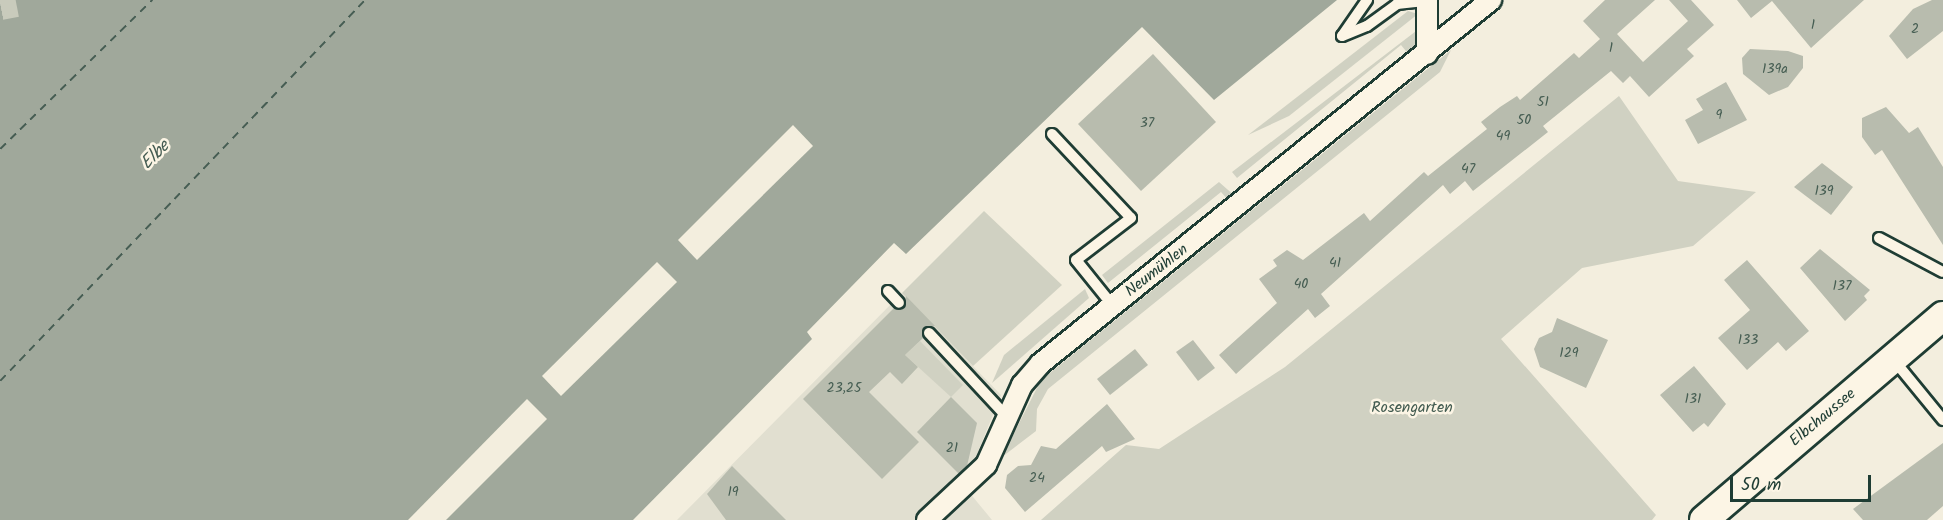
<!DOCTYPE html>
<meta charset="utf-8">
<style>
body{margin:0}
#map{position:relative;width:1943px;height:520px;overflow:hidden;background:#f3eede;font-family:Kalam,sans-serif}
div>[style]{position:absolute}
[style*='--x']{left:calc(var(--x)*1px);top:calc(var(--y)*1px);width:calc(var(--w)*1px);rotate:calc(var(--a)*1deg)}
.built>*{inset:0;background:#e1dfd0}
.green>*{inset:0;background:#d0d1c2}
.water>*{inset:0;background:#a0a89b}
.pier>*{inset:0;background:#f3eede}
.ferry>*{height:1.5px;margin-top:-0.75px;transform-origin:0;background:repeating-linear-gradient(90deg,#465d53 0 8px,transparent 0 14px)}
.building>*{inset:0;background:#b8bcae}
.highway-tunnel>*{height:33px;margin-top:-16.5px;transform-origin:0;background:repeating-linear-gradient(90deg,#c9cbbc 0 33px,transparent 0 49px)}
.roads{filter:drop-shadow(2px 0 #1f3d34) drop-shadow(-2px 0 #1f3d34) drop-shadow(0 2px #1f3d34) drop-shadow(0 -2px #1f3d34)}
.lane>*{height:10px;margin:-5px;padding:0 5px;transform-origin:5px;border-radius:5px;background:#fcf5e5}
.street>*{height:20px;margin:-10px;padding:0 10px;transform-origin:10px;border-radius:10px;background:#fcf5e5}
.secondary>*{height:28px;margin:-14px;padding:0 14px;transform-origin:14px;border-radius:14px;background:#fcf5e5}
span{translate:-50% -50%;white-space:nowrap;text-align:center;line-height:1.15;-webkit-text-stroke:5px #fcf5e5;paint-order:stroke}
.number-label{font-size:14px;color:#455d52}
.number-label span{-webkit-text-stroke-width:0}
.street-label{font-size:16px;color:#1f3d34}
.park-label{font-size:16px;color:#425b50}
.water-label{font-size:18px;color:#465d53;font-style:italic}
.scale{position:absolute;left:1730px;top:475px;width:141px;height:27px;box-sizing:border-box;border:3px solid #1f3d34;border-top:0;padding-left:8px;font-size:18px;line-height:21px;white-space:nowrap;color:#1f3d34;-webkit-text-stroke:4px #fcf5e5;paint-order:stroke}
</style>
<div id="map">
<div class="built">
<i style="clip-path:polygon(902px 293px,1001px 395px,964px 486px,992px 520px,677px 520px)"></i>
</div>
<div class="green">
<i style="clip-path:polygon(1408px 11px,1418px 14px,1289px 116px,1248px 135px)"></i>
<i style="clip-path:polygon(1420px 28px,1420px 42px,1410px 56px,1401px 45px,1237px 178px,1232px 172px)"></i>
<i style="clip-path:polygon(1451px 50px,1440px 72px,1048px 389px,1037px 409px,1036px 431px,1002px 457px,1041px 380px)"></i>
<i style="clip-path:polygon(1619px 96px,1678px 181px,1756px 192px,1693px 246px,1582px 268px,1501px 339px,1656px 515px,1652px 520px,1041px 520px,1126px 445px,1159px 449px,1285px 367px)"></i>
<i style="clip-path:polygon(1219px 182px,1236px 197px,1230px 202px,1221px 192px,1108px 283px,1102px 275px)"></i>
<i style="clip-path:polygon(984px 211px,1062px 285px,973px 366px,902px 293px)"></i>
<i style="clip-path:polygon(1085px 289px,1089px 298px,992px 383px,1004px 355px)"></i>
<i style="clip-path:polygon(920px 341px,963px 385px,951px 397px,905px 355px)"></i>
</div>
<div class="water">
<i style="clip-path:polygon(0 0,1337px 0,1214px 100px,1142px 27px,906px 254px,894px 243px,807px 332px,812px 339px,633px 520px,0 520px)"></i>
</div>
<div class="pier">
<i style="clip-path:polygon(793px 125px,813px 146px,697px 260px,678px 240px)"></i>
<i style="clip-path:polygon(657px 262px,677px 282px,561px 396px,542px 376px)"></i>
<i style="clip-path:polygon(527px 399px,547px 419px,446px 520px,408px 520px)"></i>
</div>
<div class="ferry">
<i style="--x:0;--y:149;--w:213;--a:-44.4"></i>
<i style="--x:0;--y:381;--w:528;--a:-46.23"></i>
</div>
<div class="building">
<i style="clip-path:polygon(1605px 0,1655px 0,1617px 34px,1643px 62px,1688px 21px,1669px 0,1691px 0,1714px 25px,1687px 49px,1694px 56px,1649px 97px,1630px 76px,1623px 83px,1611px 71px,1543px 126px,1548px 132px,1473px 191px,1465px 181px,1450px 194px,1443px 185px,1321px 294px,1330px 306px,1315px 318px,1308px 309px,1236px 374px,1219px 355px,1277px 303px,1259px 279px,1277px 266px,1273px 260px,1287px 250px,1303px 260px,1364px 213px,1370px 221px,1424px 172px,1428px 176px,1487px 129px,1481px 122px,1500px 107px,1517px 96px,1520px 100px,1574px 53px,1579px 58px,1600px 39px,1583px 21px)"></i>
<i style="clip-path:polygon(1737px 0,1864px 0,1811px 48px,1772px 1px,1751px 18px)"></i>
<i style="clip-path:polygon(1932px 0,1943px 0,1943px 31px,1907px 59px,1889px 36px,1913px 9px)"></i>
<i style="clip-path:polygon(1750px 49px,1788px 51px,1803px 56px,1803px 68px,1788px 87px,1769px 95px,1743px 74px,1742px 58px)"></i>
<i style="clip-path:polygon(1153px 54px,1216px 122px,1141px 191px,1078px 124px)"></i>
<i style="clip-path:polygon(1726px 82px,1747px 120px,1698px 144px,1685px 120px,1703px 110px,1696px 99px)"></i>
<i style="clip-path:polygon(1886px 107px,1909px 133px,1918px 127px,1943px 167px,1943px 245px,1882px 150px,1875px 155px,1862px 137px,1862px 118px)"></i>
<i style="clip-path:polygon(1822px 163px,1853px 187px,1831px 215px,1794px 187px)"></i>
<i style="clip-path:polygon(1820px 249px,1870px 290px,1864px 296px,1867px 300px,1845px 321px,1800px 268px)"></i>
<i style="clip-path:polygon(1747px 260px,1809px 331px,1786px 351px,1778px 342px,1747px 370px,1718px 338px,1750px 310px,1724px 280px)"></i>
<i style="clip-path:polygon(906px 296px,935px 326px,924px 328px,923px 338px,905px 355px,918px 367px,902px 384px,890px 372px,869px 392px,919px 442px,882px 479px,803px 399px,894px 308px,904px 308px)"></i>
<i style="clip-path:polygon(1557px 318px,1608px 340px,1586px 388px,1540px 367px,1534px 349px,1539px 338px,1552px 332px)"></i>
<i style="clip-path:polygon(1193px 340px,1215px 368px,1198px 381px,1176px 352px)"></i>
<i style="clip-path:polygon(1135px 349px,1148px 365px,1110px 395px,1097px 379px)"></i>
<i style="clip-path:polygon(1694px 366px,1726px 404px,1708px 427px,1704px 423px,1693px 432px,1660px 395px)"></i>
<i style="clip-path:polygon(951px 397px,977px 423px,967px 466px,959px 474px,917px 432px)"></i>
<i style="clip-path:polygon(1107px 404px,1135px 439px,1106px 452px,1102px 446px,1025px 512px,1005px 488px,1007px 475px,1018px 466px,1031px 465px,1041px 446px,1056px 449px)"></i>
<i style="clip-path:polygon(1943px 443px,1943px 506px,1927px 520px,1863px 520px,1853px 509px)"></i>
<i style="clip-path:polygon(732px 466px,786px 520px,726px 520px,707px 494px)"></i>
</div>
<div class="highway-tunnel">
<i style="--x:0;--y:3;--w:16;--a:-11"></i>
</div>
<div class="roads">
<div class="lane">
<i style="--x:1342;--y:36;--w:27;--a:-22"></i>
<i style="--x:1367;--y:26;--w:37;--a:-36"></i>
<i style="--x:1397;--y:4;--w:30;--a:-6"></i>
<i style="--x:1342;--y:36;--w:44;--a:-55.2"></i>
<i style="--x:1052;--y:134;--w:115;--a:46.8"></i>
<i style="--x:1131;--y:218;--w:69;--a:142.6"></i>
<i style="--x:1076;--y:260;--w:59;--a:51.2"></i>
<i style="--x:1879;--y:238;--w:72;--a:28"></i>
<i style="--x:888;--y:291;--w:16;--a:47"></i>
<i style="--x:929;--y:333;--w:113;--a:47.1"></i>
<i style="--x:1893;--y:359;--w:79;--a:50.7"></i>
</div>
<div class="street">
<i style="--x:1427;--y:54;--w:54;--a:-90"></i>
<i style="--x:927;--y:520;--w:81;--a:-43"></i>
<i style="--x:986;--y:465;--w:88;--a:-65.8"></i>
<i style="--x:1022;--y:385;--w:28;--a:-49"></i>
<i style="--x:1040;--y:364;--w:580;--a:-38.91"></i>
</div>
<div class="secondary">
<i style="--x:1704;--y:520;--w:314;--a:-40.5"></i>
</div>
</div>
<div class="number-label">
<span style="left:1813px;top:25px">1</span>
<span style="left:1915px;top:29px">2</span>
<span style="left:1611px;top:48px">1</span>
<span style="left:1775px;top:69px">139a</span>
<span style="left:1543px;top:102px">51</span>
<span style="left:1719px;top:115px">9</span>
<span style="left:1524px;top:120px">50</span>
<span style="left:1147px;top:123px">37</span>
<span style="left:1503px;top:136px">49</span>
<span style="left:1468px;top:169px">47</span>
<span style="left:1824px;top:191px">139</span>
<span style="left:1335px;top:263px">41</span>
<span style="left:1301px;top:284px">40</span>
<span style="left:1842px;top:286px">137</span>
<span style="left:1748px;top:340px">133</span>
<span style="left:1569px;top:353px">129</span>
<span style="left:844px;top:388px">23,25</span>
<span style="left:1693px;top:399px">131</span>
<span style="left:952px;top:448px">21</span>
<span style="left:1037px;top:478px">24</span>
<span style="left:733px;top:492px">19</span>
</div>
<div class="street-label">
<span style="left:1157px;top:271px;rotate:-38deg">Neumühlen</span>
<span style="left:1823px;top:418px;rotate:-40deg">Elbchaussee</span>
</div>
<div class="park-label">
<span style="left:1412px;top:408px">Rosengarten</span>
</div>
<div class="water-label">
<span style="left:156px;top:156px;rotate:-45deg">Elbe</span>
</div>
<div class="scale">50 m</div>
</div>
